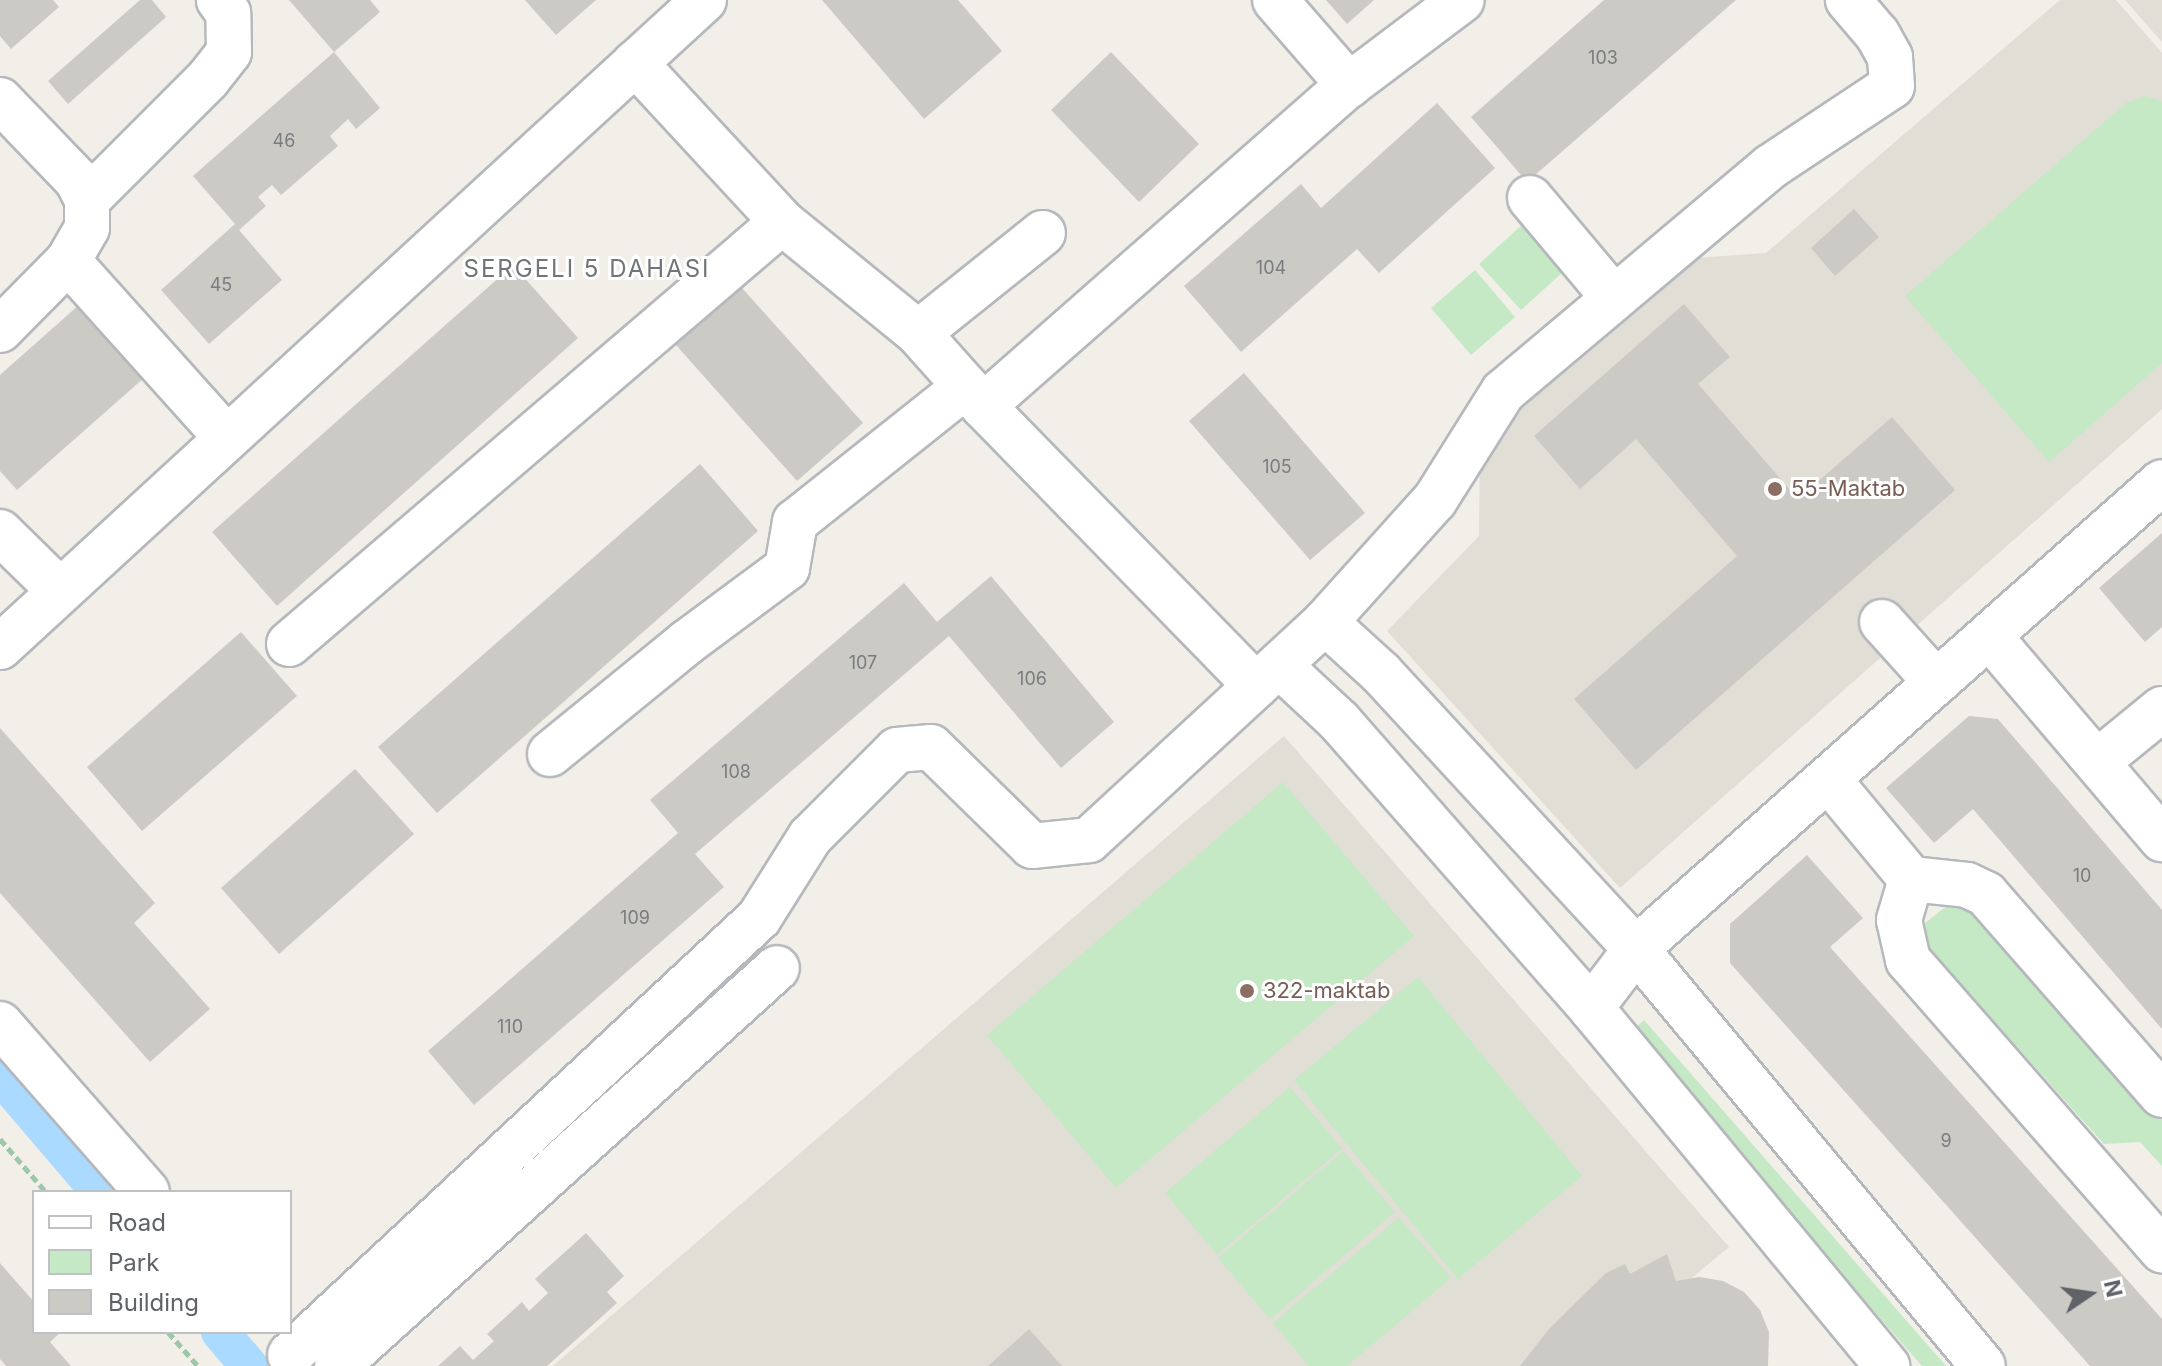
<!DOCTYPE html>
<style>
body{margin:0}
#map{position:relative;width:2162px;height:1366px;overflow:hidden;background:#f1efe8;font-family:Inter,sans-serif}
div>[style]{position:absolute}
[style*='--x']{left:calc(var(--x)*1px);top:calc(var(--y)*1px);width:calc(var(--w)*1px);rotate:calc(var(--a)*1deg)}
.education>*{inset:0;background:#e1ded6}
.green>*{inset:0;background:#c5e8c5}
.canal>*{height:38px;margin:-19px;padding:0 19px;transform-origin:19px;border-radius:19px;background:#aadaff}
.building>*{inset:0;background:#cccac5}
.path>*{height:5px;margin-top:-2.5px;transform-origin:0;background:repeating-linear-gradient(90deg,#9cc7a9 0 8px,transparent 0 12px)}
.roads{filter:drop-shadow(2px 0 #b5b8bc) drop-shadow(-2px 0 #b5b8bc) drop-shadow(0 2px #b5b8bc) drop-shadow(0 -2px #b5b8bc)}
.minor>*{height:44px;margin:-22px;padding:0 22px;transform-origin:22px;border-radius:22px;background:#fff}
.dots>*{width:22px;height:22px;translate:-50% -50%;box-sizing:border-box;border:4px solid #fff;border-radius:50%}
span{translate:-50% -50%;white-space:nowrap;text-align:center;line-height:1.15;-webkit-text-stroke:6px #fff;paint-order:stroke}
.number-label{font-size:18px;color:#7a7d7f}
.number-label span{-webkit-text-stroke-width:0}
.education-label{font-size:22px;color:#785e54}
.left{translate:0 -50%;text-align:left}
.neighbourhood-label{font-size:24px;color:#70757a;letter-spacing:2px}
.legend{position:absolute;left:32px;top:1190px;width:260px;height:144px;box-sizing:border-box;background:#fff;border:2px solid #bfc1c3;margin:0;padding:10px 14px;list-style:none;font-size:24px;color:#5f6368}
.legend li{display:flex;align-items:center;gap:16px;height:40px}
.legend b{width:40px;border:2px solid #bfc1c3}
.north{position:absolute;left:2050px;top:1254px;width:80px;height:80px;-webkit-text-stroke:6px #fff;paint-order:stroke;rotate:77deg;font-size:22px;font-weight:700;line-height:32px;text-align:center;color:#5f6368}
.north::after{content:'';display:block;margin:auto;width:28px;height:36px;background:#5f6368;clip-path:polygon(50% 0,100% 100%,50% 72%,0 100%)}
</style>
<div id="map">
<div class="education">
<i style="clip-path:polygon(2060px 0,2116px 0,2162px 53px,2162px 409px,1620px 888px,1387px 631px,1479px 536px,1480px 442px,1680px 259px,1766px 253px)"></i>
<i style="clip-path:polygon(2125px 0,2162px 0,2162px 42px)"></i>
<i style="clip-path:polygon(1284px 736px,1729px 1247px,1586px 1366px,553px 1366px)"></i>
</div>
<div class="green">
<i style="clip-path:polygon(2146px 96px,2162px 101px,2162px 363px,2049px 462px,1905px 296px,2126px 103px)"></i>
<i style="clip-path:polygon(1524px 223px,1574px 262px,1521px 310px,1479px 264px)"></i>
<i style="clip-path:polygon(1475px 270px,1515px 317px,1471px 355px,1431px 308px)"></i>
<i style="clip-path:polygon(1283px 782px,1414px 936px,1116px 1188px,987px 1035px)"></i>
<i style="clip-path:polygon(1957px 898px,1978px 903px,2162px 1117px,2162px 1166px,2140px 1142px,2104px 1144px,1928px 947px,1925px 923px)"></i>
<i style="clip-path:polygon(1418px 977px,1582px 1176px,1458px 1279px,1294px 1080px)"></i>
<i style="clip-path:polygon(1644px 1020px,1946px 1366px,1922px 1366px,1631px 1032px)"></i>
<i style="clip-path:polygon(1290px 1087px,1342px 1148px,1217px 1255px,1165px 1193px)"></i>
<i style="clip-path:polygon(1343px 1151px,1395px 1212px,1270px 1319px,1218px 1258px)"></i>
<i style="clip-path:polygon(1399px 1217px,1451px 1278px,1347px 1366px,1309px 1366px,1273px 1323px)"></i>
</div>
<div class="canal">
<i style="--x:0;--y:1075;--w:154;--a:49.5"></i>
<i style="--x:220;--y:1332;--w:45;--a:49.5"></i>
</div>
<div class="building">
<i style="clip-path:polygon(0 0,53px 0,59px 7px,11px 49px,0 36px)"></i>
<i style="clip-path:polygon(140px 0,152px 0,166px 17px,68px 104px,48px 81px)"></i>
<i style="clip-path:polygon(289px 0,370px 0,380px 12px,334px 52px)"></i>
<i style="clip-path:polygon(525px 0,596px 0,556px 35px)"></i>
<i style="clip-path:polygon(822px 0,958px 0,1002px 51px,924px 119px)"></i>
<i style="clip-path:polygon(1326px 0,1374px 0,1347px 24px)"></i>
<i style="clip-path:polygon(1604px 0,1736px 0,1527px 182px,1471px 117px)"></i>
<i style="clip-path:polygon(334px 52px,380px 108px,356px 129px,348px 119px,330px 136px,338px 146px,281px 195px,272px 185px,258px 197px,266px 206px,239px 230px,282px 280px,209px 344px,161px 290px,235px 224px,193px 176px)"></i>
<i style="clip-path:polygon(1111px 52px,1199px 144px,1139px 202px,1051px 110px)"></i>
<i style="clip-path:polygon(1437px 103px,1495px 168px,1379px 273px,1357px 249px,1241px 352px,1184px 286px,1301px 184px,1321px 208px)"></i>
<i style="clip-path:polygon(1854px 209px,1879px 237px,1835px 276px,1811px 248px)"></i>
<i style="clip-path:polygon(513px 265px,578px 338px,277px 606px,212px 532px)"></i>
<i style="clip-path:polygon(733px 278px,863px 423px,797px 481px,668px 336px)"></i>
<i style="clip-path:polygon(80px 304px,145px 377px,17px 490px,0 471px,0 375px)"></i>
<i style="clip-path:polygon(1684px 304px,1730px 357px,1698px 384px,1798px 499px,1892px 417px,1955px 490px,1636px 770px,1574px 699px,1737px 556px,1636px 439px,1580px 489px,1534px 436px)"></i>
<i style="clip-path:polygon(1244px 373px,1365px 513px,1310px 560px,1189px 421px)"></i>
<i style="clip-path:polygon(700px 464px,758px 531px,437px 813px,378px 747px)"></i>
<i style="clip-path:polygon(2162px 533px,2162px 627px,2145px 642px,2099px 588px)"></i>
<i style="clip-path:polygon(991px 576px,1114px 722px,1061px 768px,949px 636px,695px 854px,724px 887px,474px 1105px,428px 1051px,678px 833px,650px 800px,904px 583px,937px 622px)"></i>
<i style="clip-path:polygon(241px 632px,297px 696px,142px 831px,87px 767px)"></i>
<i style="clip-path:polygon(1969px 716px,1998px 719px,2162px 910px,2162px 1029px,1973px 809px,1934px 843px,1886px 788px)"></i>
<i style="clip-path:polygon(0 728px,155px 903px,134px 923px,210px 1009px,150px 1062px,0 893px)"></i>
<i style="clip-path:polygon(355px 769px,414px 834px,279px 954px,221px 888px)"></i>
<i style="clip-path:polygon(1807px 855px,1863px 918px,1830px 947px,2162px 1319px,2162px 1366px,2090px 1366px,1730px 963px,1730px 924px)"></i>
<i style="clip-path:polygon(586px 1233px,624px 1276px,607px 1292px,617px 1303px,547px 1366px,438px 1366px,460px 1346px,473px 1360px,494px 1341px,487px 1334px,522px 1302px,529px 1311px,548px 1293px,535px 1279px)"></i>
<i style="clip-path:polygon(1667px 1254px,1676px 1281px,1699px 1277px,1723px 1281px,1744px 1292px,1760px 1310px,1769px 1332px,1768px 1366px,1520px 1366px,1549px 1329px,1606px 1273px,1625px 1264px,1630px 1274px)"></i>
<i style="clip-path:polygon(0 1263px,34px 1302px,34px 1332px,61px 1332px,50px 1342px,71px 1366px,6px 1366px,0 1359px)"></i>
<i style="clip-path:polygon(1029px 1329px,1062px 1366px,988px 1366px)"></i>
</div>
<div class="path">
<i style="--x:0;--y:1139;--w:70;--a:49"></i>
<i style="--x:168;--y:1332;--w:45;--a:48.6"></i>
</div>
<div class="roads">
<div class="minor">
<i style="--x:1275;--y:0;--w:113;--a:49"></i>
<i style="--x:635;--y:63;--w:217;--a:47.2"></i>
<i style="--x:782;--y:222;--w:176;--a:39.2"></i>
<i style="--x:918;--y:333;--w:98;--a:48.3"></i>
<i style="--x:983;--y:406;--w:391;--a:45.7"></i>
<i style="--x:0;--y:100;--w:111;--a:46.1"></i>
<i style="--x:77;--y:180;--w:22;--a:63"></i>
<i style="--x:87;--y:200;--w:28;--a:90"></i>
<i style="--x:87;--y:228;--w:38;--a:120"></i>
<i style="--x:68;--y:261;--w:97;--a:134.6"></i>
<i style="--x:1530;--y:198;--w:129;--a:50"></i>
<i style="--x:87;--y:200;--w:171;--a:-45"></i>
<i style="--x:208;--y:79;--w:34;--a:-52"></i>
<i style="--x:229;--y:52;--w:39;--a:-91"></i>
<i style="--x:228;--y:13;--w:16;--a:-125"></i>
<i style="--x:68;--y:261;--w:237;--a:48.1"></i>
<i style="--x:918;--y:333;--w:160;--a:-38.7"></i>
<i style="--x:983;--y:406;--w:487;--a:-41.3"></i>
<i style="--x:1349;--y:85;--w:141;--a:-37"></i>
<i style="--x:0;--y:532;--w:84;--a:44.5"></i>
<i style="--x:1325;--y:622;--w:76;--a:42.3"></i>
<i style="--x:1381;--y:673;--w:376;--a:47.3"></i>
<i style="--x:1636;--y:949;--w:542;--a:50.23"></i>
<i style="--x:1882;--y:622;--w:81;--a:48"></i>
<i style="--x:1989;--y:636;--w:267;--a:49.6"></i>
<i style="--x:289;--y:644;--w:649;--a:-40.56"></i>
<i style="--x:0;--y:647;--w:956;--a:-42.58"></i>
<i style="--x:1280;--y:666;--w:81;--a:43"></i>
<i style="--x:1339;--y:721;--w:382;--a:48.7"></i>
<i style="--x:1591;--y:1008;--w:465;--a:50.4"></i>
<i style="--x:550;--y:754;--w:176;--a:-39.2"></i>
<i style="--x:686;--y:643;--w:126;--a:-36.6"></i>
<i style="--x:787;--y:568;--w:47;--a:-80.1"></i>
<i style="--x:795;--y:522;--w:218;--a:-38.5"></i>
<i style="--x:2097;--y:762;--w:84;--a:-39.2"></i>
<i style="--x:1828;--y:779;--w:130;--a:50.3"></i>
<i style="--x:1911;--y:879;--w:43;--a:106.3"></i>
<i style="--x:1899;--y:920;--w:41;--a:77.3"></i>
<i style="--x:1908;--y:960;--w:386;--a:48.8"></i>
<i style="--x:1911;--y:879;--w:56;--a:6.1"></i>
<i style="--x:1967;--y:885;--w:21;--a:25"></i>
<i style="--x:1986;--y:894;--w:267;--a:48.8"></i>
<i style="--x:1591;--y:1008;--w:74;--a:-52.7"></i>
<i style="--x:1636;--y:949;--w:703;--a:-41.6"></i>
<i style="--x:0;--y:1024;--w:223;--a:48.8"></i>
<i style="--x:290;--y:1355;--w:641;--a:-42.98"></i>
<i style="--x:759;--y:918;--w:96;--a:-57.8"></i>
<i style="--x:810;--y:837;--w:123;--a:-45"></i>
<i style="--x:897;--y:750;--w:34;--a:-5"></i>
<i style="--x:931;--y:747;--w:141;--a:44.4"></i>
<i style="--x:1032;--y:846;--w:57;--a:-6"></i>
<i style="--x:1089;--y:840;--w:321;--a:-42.7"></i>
<i style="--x:1325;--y:622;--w:164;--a:-48"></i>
<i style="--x:1435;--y:500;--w:128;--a:-57.8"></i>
<i style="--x:1503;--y:392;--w:349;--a:-40.1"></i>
<i style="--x:1770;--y:167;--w:146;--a:-33.6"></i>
<i style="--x:1892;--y:86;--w:29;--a:-94"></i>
<i style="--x:1890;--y:57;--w:26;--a:-119"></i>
<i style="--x:1877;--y:34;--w:45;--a:-130.5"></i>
<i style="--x:337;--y:1366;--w:593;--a:-42.13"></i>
</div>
</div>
<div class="dots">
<i style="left:1775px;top:489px;background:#8d6e63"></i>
<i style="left:1247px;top:991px;background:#8d6e63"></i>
</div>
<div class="number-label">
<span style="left:1603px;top:58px">103</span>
<span style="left:284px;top:141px">46</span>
<span style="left:1271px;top:268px">104</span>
<span style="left:221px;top:285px">45</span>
<span style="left:1277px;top:467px">105</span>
<span style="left:863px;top:663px">107</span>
<span style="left:1032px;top:679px">106</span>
<span style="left:736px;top:772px">108</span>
<span style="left:2082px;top:876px">10</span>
<span style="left:635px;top:918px">109</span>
<span style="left:510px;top:1027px">110</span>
<span style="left:1946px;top:1141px">9</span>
</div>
<div class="education-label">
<span class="left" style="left:1791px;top:489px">55-Maktab</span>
<span class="left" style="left:1263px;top:991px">322-maktab</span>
</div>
<div class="neighbourhood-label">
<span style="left:587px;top:269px">SERGELI 5 DAHASI</span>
</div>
<ul class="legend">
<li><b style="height:10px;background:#fff"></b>Road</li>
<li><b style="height:22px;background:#c5e8c5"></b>Park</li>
<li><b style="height:22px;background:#cccac5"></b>Building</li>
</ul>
<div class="north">N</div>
</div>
